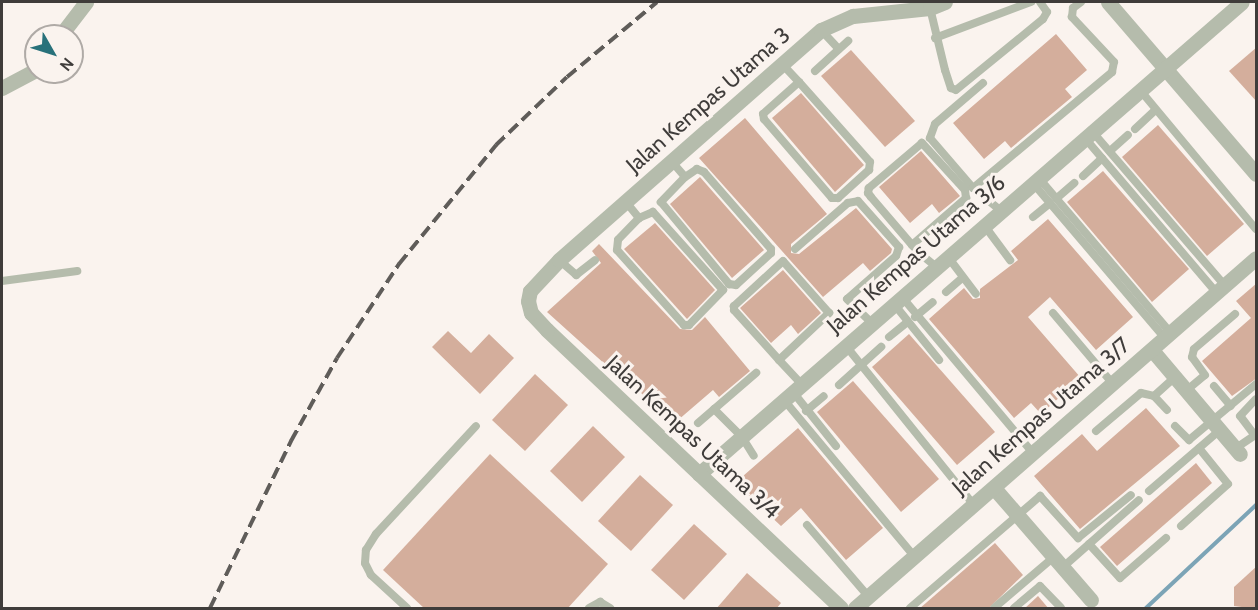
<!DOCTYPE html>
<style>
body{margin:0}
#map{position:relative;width:1258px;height:610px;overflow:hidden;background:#faf3ee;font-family:Cabin,sans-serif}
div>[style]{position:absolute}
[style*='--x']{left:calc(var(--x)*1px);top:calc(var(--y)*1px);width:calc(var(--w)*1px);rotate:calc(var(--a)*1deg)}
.stream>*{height:4px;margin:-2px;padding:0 2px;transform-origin:2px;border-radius:2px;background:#7ca4b6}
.building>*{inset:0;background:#d4ae9c}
.lane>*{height:8px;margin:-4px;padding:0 4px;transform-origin:4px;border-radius:4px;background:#b5bcac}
.street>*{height:15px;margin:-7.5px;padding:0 7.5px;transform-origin:7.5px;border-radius:7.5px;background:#b5bcac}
.rail>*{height:4px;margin-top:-2px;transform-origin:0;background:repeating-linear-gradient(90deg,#5f5c59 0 12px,transparent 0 18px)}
span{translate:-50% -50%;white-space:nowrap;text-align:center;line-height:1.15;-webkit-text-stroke:6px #faf3ee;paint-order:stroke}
.street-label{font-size:22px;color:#3f3c3a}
.frame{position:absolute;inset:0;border:3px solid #3f3c3a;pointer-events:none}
.north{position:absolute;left:24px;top:24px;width:60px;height:60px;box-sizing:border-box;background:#faf3ee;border:2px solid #afaaa6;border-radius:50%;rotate:129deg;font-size:16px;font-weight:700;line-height:24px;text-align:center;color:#3f3c3a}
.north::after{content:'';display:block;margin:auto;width:21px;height:27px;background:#28717a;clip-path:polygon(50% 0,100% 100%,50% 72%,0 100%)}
</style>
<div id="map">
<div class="stream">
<i style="--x:1146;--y:608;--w:151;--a:-43.1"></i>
</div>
<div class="building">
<i style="clip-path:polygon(1056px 34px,1087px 70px,1065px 89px,1072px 97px,1011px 148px,1005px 141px,984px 159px,953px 123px)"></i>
<i style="clip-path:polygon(1257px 47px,1257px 102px,1229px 71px)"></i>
<i style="clip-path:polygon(851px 50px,915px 121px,885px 147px,821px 76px)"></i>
<i style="clip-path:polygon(801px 93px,864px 165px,835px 192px,772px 118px)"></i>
<i style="clip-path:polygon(745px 118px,827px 214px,791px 244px,791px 253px,799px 254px,856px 208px,892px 249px,891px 253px,870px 271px,863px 263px,823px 297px,699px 158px)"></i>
<i style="clip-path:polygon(1158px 125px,1244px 224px,1207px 256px,1122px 157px)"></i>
<i style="clip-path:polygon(921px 151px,960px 196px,939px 213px,932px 204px,910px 223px,879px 187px)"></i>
<i style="clip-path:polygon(1103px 171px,1189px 269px,1152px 302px,1067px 202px)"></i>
<i style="clip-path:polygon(700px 177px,764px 250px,732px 278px,670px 204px)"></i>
<i style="clip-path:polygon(1048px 219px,1133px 317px,1096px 350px,1050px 297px,1028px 317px,1081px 378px,1041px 414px,1031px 403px,1014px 418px,929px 319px,964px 288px,973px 299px,980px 298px,980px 289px,1018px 260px,1011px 251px)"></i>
<i style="clip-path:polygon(655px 223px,715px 290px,687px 319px,624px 249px)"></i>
<i style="clip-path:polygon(599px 244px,680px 329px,692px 330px,705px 317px,750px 371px,719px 397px,713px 390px,670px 427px,631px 381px,627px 384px,547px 312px,601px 263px,592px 251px)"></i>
<i style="clip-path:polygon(783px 270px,821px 313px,798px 334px,791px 325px,771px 343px,740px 308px)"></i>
<i style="clip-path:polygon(1257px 283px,1257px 378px,1232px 396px,1202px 361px,1251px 318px,1236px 301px)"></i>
<i style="clip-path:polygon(448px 331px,471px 353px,489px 334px,514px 358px,480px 394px,432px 347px)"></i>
<i style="clip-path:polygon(909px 334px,995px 432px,957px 465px,872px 367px)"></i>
<i style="clip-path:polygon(535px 374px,568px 405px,525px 451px,492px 420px)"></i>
<i style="clip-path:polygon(853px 381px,939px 479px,901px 512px,817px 412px)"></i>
<i style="clip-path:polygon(1146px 408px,1180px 446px,1080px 529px,1034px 476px,1082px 434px,1097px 451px)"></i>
<i style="clip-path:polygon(593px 426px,625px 457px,582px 502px,550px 471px)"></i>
<i style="clip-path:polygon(798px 428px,883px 528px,846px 560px,801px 508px,781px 526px,735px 483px)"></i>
<i style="clip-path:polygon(490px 454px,608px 564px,567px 609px,425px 609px,383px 570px)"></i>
<i style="clip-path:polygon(1196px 463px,1212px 483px,1117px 566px,1100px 547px)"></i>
<i style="clip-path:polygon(640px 475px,673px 505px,631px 551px,598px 521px)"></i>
<i style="clip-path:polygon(694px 524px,727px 554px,684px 600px,651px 570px)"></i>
<i style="clip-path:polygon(995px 543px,1023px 575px,988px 609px,919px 609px)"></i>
<i style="clip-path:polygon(1257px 566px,1257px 609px,1234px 606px,1234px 587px)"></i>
<i style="clip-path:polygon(747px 573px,781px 603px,776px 609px,716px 609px)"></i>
<i style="clip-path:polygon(1038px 596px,1049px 609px,1024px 609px)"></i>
</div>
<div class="lane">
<i style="--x:930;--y:8;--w:64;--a:76.4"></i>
<i style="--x:945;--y:70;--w:19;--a:72"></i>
<i style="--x:951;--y:88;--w:5;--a:22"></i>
<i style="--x:956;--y:90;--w:112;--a:-39.2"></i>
<i style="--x:1043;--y:19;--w:8;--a:-60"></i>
<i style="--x:1047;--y:12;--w:12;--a:-125"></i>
<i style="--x:821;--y:30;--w:26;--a:47"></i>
<i style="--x:935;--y:38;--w:103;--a:-20.6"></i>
<i style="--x:783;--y:65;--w:23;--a:47"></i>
<i style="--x:799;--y:82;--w:48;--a:138.4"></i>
<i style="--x:763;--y:114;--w:5;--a:79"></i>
<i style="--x:764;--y:119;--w:104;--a:49.3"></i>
<i style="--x:832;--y:198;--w:6;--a:0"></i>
<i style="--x:838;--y:198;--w:42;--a:-42.1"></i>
<i style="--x:869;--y:170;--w:8;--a:-83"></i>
<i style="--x:870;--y:162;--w:107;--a:-131.6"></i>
<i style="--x:815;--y:71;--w:45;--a:-42.3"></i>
<i style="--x:983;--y:83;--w:63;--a:139.5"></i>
<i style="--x:935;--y:124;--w:15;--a:110"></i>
<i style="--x:930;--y:138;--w:66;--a:49.3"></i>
<i style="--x:973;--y:188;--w:35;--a:39"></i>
<i style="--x:1140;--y:90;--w:181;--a:50.2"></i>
<i style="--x:1135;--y:129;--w:26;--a:-43"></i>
<i style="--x:1091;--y:130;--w:206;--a:49.3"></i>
<i style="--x:1084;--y:137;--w:205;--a:49.6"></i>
<i style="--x:1110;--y:151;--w:24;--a:-42"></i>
<i style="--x:673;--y:163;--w:18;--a:49"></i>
<i style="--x:685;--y:177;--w:35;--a:134"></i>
<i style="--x:661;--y:202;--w:107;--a:50.3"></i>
<i style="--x:729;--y:284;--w:7;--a:8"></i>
<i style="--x:736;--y:285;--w:47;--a:-42.4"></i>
<i style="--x:771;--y:253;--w:4;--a:-90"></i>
<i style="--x:771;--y:249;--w:102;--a:-131"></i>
<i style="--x:704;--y:172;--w:8;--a:-157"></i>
<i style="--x:697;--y:169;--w:14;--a:146"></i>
<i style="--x:1083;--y:176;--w:26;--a:-43"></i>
<i style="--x:1038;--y:177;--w:205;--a:49.6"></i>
<i style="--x:1032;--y:182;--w:205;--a:49.6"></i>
<i style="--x:973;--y:188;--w:181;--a:-39.8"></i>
<i style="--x:1112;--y:72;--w:10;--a:-79"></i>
<i style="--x:1114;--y:62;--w:62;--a:-133"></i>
<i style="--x:1072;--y:17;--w:9;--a:-84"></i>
<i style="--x:1073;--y:8;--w:10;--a:-37"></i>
<i style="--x:1057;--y:198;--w:23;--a:-41"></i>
<i style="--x:626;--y:202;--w:21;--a:51"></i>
<i style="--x:639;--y:218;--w:30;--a:134"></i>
<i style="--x:618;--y:240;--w:10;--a:96"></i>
<i style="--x:617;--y:250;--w:101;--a:48.2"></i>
<i style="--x:684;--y:325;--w:5;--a:0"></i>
<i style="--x:689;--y:325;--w:49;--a:-45.8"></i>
<i style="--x:723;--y:290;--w:105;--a:-131.9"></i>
<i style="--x:653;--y:212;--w:15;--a:157"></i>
<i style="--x:1033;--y:217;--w:22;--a:-39"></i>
<i style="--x:984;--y:225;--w:44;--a:53.4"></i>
<i style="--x:912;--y:245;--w:72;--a:-41"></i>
<i style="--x:966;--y:198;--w:8;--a:-97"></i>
<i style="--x:965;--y:190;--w:64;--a:-132.5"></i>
<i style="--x:922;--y:143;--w:70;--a:139.7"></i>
<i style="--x:869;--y:188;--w:5;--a:101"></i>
<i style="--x:868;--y:193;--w:5;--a:53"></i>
<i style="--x:871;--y:197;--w:63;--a:49.5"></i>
<i style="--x:912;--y:245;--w:9;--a:49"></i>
<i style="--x:918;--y:252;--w:22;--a:39"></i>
<i style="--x:795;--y:249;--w:70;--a:-41"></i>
<i style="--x:848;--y:203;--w:10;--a:-11"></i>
<i style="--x:858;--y:201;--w:62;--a:48.3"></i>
<i style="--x:899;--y:247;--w:9;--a:108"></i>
<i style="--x:896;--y:256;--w:65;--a:138.7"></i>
<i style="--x:847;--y:299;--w:35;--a:44"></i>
<i style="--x:948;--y:257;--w:46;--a:52.9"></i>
<i style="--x:559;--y:260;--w:23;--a:41"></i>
<i style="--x:576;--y:275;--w:24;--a:-38"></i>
<i style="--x:2;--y:281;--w:76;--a:-7.6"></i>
<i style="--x:946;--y:292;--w:21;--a:-41"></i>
<i style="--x:902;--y:297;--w:204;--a:50"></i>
<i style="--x:894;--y:304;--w:72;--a:51.2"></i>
<i style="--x:1053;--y:313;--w:93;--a:49.8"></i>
<i style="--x:915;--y:317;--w:23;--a:-40"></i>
<i style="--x:889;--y:337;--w:22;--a:-39"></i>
<i style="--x:846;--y:346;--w:204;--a:51.2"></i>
<i style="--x:779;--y:360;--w:69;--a:-43.2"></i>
<i style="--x:829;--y:313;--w:69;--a:-131.5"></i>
<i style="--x:783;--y:261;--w:67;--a:137.4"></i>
<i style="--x:734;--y:306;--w:4;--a:90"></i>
<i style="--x:734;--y:310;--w:67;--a:48"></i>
<i style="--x:779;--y:360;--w:34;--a:47"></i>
<i style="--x:839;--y:385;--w:57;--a:-42.1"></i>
<i style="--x:1214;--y:386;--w:26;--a:50"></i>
<i style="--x:1187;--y:390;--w:23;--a:-40"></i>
<i style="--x:1205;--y:375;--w:22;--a:-126"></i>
<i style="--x:1192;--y:357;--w:8;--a:-76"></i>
<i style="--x:1194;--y:349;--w:54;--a:-40.5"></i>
<i style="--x:793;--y:392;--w:69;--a:51.5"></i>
<i style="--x:1154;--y:396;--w:19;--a:47"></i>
<i style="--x:784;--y:400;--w:204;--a:50.2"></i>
<i style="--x:714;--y:409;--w:40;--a:45"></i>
<i style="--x:742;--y:437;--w:22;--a:58"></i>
<i style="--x:806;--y:411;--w:23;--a:-40"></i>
<i style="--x:698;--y:423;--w:77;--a:-40.8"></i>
<i style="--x:1175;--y:426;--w:20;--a:45"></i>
<i style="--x:1189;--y:440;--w:87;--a:-39.9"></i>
<i style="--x:1096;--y:431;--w:59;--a:-40.2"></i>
<i style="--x:1141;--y:393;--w:13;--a:13"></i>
<i style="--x:1154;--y:396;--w:28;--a:-42"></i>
<i style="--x:1253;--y:433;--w:21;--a:-127"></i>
<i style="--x:1240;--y:416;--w:23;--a:-47"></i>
<i style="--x:1236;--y:448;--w:23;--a:-34"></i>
<i style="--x:1149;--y:491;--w:94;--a:-40.7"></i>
<i style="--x:807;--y:525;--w:95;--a:49.3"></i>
<i style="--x:1181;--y:526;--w:63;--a:-41.8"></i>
<i style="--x:1228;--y:484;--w:46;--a:-128.9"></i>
<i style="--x:1089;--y:544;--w:46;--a:47.6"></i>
<i style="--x:1120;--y:578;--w:61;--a:-41"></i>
<i style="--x:1063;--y:567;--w:101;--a:-41.4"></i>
<i style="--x:407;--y:608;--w:49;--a:-137.5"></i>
<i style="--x:371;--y:575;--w:13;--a:-117"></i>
<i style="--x:365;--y:563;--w:13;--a:-86"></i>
<i style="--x:366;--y:550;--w:19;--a:-58"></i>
<i style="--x:376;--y:534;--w:147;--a:-47.2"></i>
<i style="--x:589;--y:608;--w:13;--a:-29"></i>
<i style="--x:600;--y:602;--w:12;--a:31"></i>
<i style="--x:910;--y:608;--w:172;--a:-40.7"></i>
<i style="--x:1040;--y:496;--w:57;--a:47.9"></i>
<i style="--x:1078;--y:538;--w:68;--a:-39.1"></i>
<i style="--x:994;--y:608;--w:79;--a:-40.4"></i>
<i style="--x:1014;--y:608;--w:34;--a:-40"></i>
<i style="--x:1040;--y:586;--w:30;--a:46"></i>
</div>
<div class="street">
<i style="--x:1108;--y:2;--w:227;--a:49.3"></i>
<i style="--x:60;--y:36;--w:43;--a:-52.6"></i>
<i style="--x:2;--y:88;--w:38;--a:-28"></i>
<i style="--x:1152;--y:350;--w:136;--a:49.8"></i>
<i style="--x:699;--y:474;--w:719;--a:-41"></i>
<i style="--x:994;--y:488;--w:148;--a:49.1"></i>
<i style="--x:841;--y:608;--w:405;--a:-136.6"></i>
<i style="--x:547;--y:330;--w:23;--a:-133"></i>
<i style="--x:531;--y:313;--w:12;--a:-104"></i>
<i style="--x:528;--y:301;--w:10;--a:-79"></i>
<i style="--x:530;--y:291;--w:42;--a:-46.9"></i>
<i style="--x:559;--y:260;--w:349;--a:-41.3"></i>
<i style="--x:821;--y:30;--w:35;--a:-24"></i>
<i style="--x:853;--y:16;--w:77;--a:-5.9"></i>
<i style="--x:930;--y:8;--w:16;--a:-22"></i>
<i style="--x:855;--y:608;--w:532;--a:-41.12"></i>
</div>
<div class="rail">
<i style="--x:210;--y:608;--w:186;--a:-64.1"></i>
<i style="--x:291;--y:441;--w:95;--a:-61"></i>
<i style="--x:337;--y:358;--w:113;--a:-56.6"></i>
<i style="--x:399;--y:264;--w:154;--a:-50.8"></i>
<i style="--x:496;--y:145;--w:98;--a:-43.8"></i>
<i style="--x:567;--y:77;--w:117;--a:-39.8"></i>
</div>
<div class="street-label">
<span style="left:708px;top:100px;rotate:-41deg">Jalan Kempas Utama 3</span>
<span style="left:916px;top:254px;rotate:-41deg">Jalan Kempas Utama 3/6</span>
<span style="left:1041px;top:416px;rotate:-41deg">Jalan Kempas Utama 3/7</span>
<span style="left:693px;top:437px;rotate:43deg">Jalan Kempas Utama 3/4</span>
</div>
<div class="frame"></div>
<div class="north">N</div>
</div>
